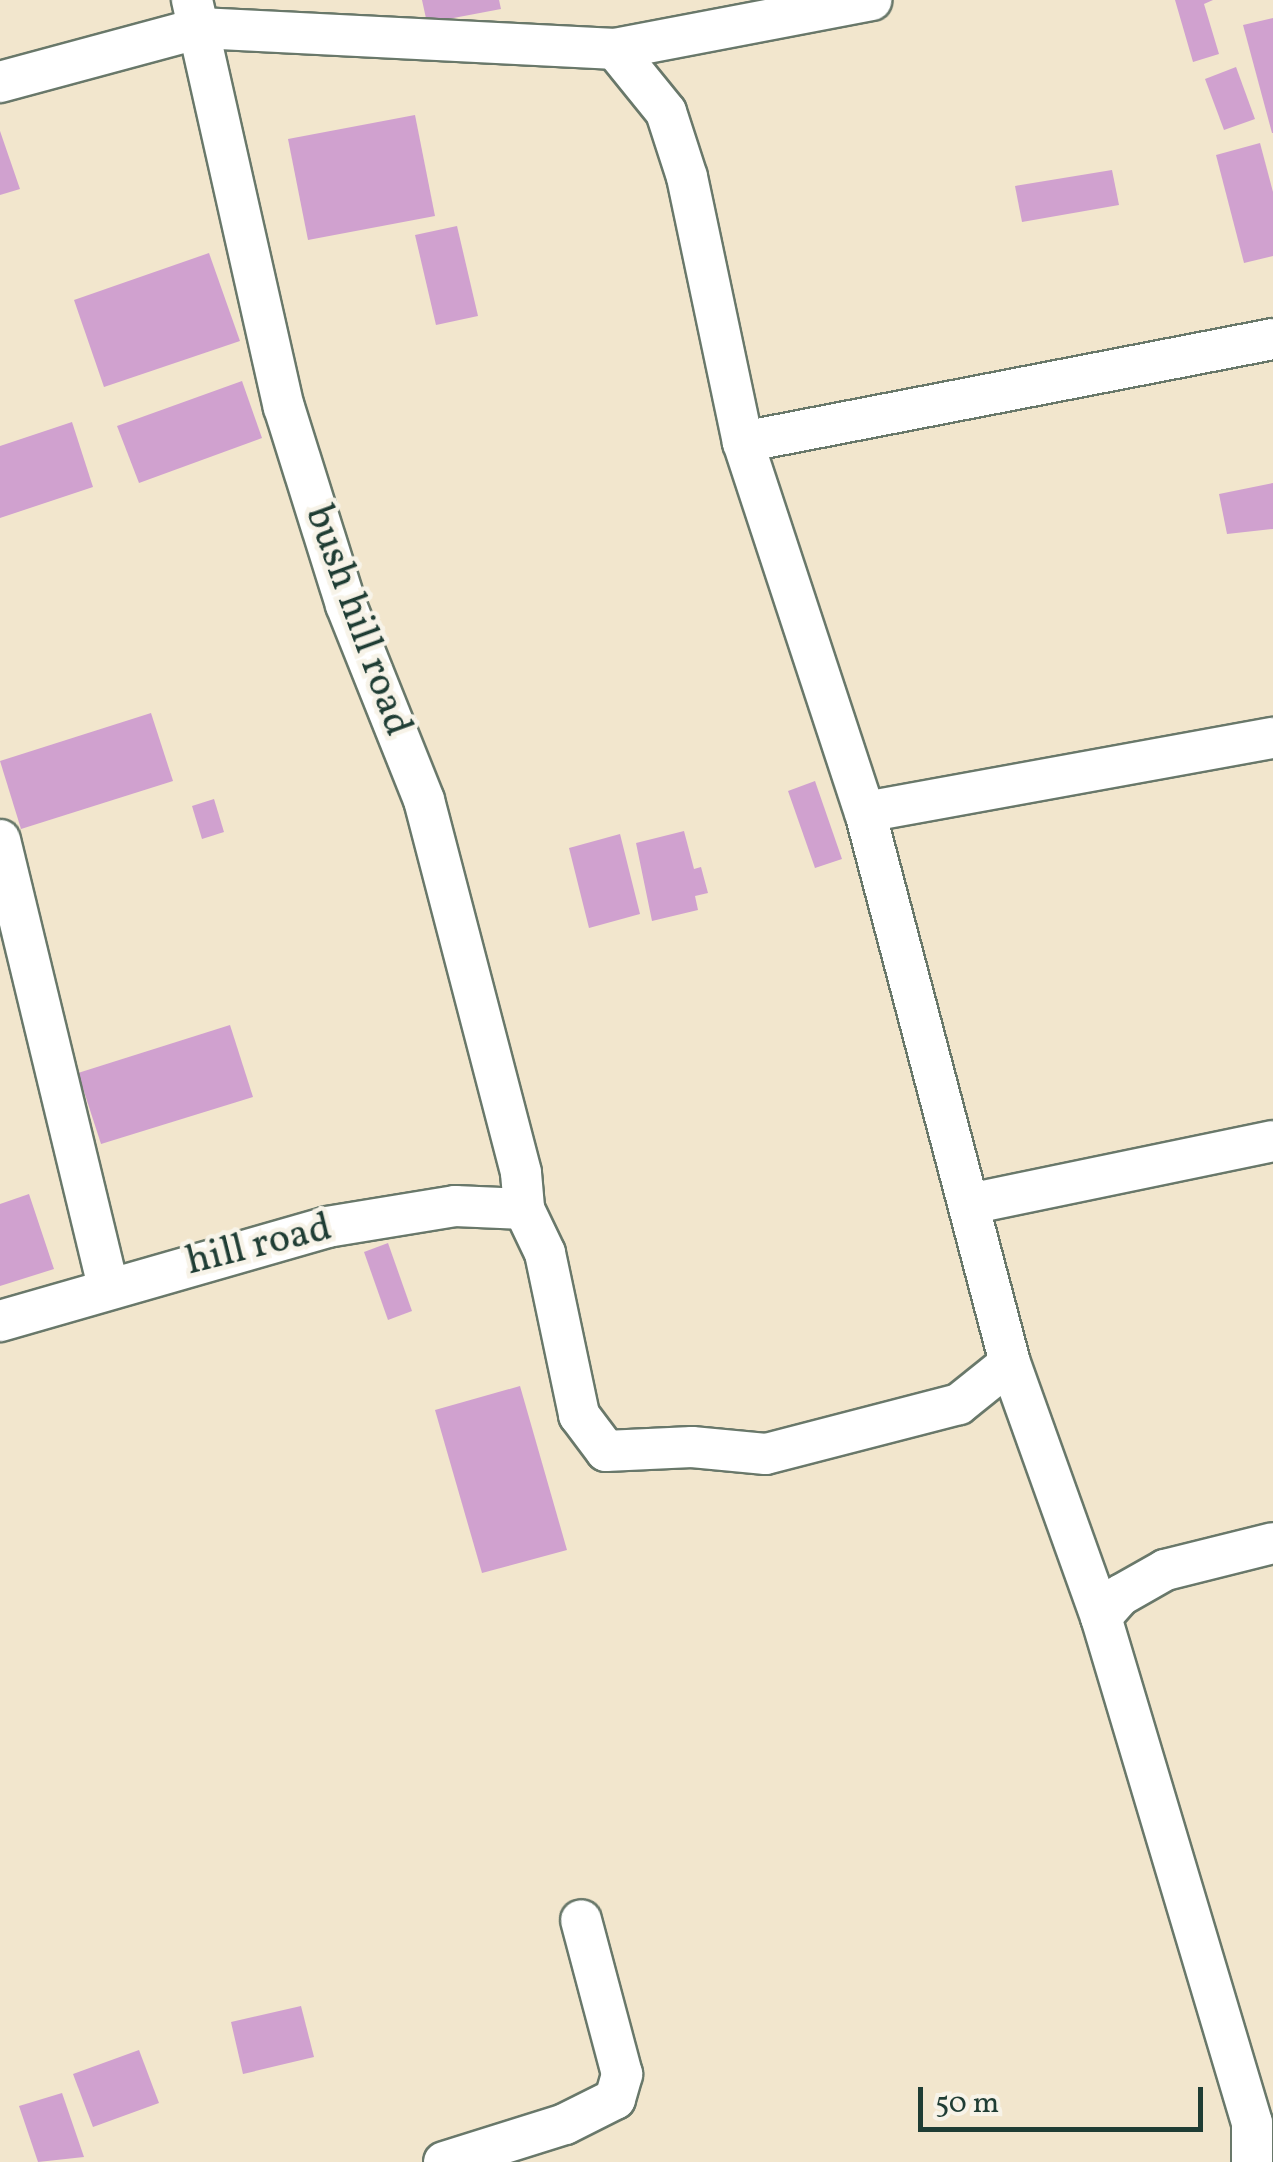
<!DOCTYPE html>
<style>
body{margin:0}
#map{position:relative;width:1273px;height:2162px;overflow:hidden;background:#f2e6cd;font-family:Vollkorn,serif}
div>[style]{position:absolute}
[style*='--x']{left:calc(var(--x)*1px);top:calc(var(--y)*1px);width:calc(var(--w)*1px);rotate:calc(var(--a)*1deg)}
.building>*{inset:0;background:#d0a1cf}
.roads{filter:drop-shadow(2px 0 #69786a) drop-shadow(-2px 0 #69786a) drop-shadow(0 2px #69786a) drop-shadow(0 -2px #69786a)}
.street>*{height:40px;margin:-20px;padding:0 20px;transform-origin:20px;border-radius:20px;background:#fff}
span{translate:-50% -50%;white-space:nowrap;text-align:center;line-height:1.15;-webkit-text-stroke:9px #f7f3e8;paint-order:stroke}
.street-label{font-size:40px;color:#1f3d34}
.scale{position:absolute;left:918px;top:2087px;width:285px;height:45px;box-sizing:border-box;border:5px solid #1f3d34;border-top:0;padding-left:12px;font-size:30px;line-height:35px;white-space:nowrap;color:#1f3d34;-webkit-text-stroke:8px #f7f3e8;paint-order:stroke}
</style>
<div id="map">
<div class="building">
<i style="clip-path:polygon(422px 0,499px 0,501px 9px,427px 23px)"></i>
<i style="clip-path:polygon(1175px 0,1213px 0,1204px 4px,1219px 54px,1193px 62px)"></i>
<i style="clip-path:polygon(1273px 18px,1273px 133px,1272px 133px,1243px 25px)"></i>
<i style="clip-path:polygon(1236px 67px,1255px 119px,1224px 130px,1205px 79px)"></i>
<i style="clip-path:polygon(415px 115px,435px 216px,308px 240px,288px 139px)"></i>
<i style="clip-path:polygon(0 131px,20px 189px,0 195px)"></i>
<i style="clip-path:polygon(1260px 143px,1273px 192px,1273px 256px,1244px 263px,1216px 155px)"></i>
<i style="clip-path:polygon(1112px 170px,1119px 205px,1022px 222px,1015px 186px)"></i>
<i style="clip-path:polygon(457px 226px,478px 316px,436px 325px,415px 235px)"></i>
<i style="clip-path:polygon(209px 253px,240px 341px,104px 387px,74px 300px)"></i>
<i style="clip-path:polygon(242px 381px,262px 438px,139px 483px,117px 426px)"></i>
<i style="clip-path:polygon(72px 422px,93px 487px,0 518px,0 446px)"></i>
<i style="clip-path:polygon(1273px 483px,1273px 529px,1227px 534px,1219px 494px)"></i>
<i style="clip-path:polygon(151px 713px,173px 781px,21px 829px,0 761px)"></i>
<i style="clip-path:polygon(815px 781px,842px 859px,815px 868px,788px 791px)"></i>
<i style="clip-path:polygon(214px 799px,224px 832px,202px 839px,192px 806px)"></i>
<i style="clip-path:polygon(684px 831px,694px 869px,701px 867px,708px 893px,695px 896px,698px 910px,652px 921px,636px 843px)"></i>
<i style="clip-path:polygon(620px 834px,640px 914px,589px 928px,569px 848px)"></i>
<i style="clip-path:polygon(230px 1025px,253px 1097px,101px 1144px,78px 1073px)"></i>
<i style="clip-path:polygon(29px 1194px,54px 1269px,0 1286px,0 1204px)"></i>
<i style="clip-path:polygon(388px 1243px,412px 1311px,388px 1320px,364px 1252px)"></i>
<i style="clip-path:polygon(520px 1386px,567px 1550px,482px 1573px,435px 1410px)"></i>
<i style="clip-path:polygon(301px 2006px,314px 2057px,243px 2074px,231px 2022px)"></i>
<i style="clip-path:polygon(139px 2050px,159px 2103px,93px 2127px,73px 2074px)"></i>
<i style="clip-path:polygon(62px 2093px,84px 2157px,38px 2162px,19px 2106px)"></i>
</div>
<div class="roads">
<div class="street">
<i style="--x:192;--y:0;--w:417;--a:77.3"></i>
<i style="--x:284;--y:407;--w:207;--a:72.6"></i>
<i style="--x:346;--y:605;--w:210;--a:68.2"></i>
<i style="--x:424;--y:800;--w:385;--a:75.4"></i>
<i style="--x:521;--y:1173;--w:36;--a:85"></i>
<i style="--x:524;--y:1209;--w:49;--a:64.5"></i>
<i style="--x:545;--y:1253;--w:166;--a:78.1"></i>
<i style="--x:579;--y:1415;--w:45;--a:53.1"></i>
<i style="--x:606;--y:1451;--w:86;--a:-2.7"></i>
<i style="--x:692;--y:1447;--w:74;--a:5.4"></i>
<i style="--x:766;--y:1454;--w:199;--a:-14.5"></i>
<i style="--x:959;--y:1404;--w:65;--a:-38.8"></i>
<i style="--x:615;--y:49;--w:81;--a:51"></i>
<i style="--x:666;--y:112;--w:68;--a:72.1"></i>
<i style="--x:687;--y:177;--w:271;--a:78.1"></i>
<i style="--x:743;--y:442;--w:390;--a:71.8"></i>
<i style="--x:865;--y:812;--w:570;--a:75.26"></i>
<i style="--x:1010;--y:1363;--w:270;--a:70.3"></i>
<i style="--x:1101;--y:1617;--w:528;--a:73.38"></i>
<i style="--x:1252;--y:2123;--w:39;--a:90"></i>
<i style="--x:0;--y:82;--w:207;--a:-15.1"></i>
<i style="--x:200;--y:28;--w:416;--a:2.9"></i>
<i style="--x:615;--y:49;--w:261;--a:-10.8"></i>
<i style="--x:743;--y:442;--w:540;--a:-11"></i>
<i style="--x:865;--y:812;--w:415;--a:-10.3"></i>
<i style="--x:0;--y:840;--w:459;--a:76.4"></i>
<i style="--x:969;--y:1204;--w:310;--a:-11.7"></i>
<i style="--x:0;--y:1321;--w:340;--a:-16"></i>
<i style="--x:327;--y:1227;--w:130;--a:-9.3"></i>
<i style="--x:455;--y:1206;--w:69;--a:2.5"></i>
<i style="--x:1101;--y:1617;--w:30;--a:-48"></i>
<i style="--x:1121;--y:1595;--w:51;--a:-29.6"></i>
<i style="--x:1165;--y:1570;--w:111;--a:-14"></i>
<i style="--x:444;--y:2162;--w:127;--a:-17.4"></i>
<i style="--x:565;--y:2124;--w:56;--a:-26.6"></i>
<i style="--x:615;--y:2099;--w:26;--a:-74"></i>
<i style="--x:622;--y:2074;--w:159;--a:-104.9"></i>
</div>
</div>
<div class="street-label">
<span style="left:357px;top:621px;rotate:70deg">bush hill road</span>
<span style="left:259px;top:1246px;rotate:-14deg">hill road</span>
</div>
<div class="scale">50 m</div>
</div>
